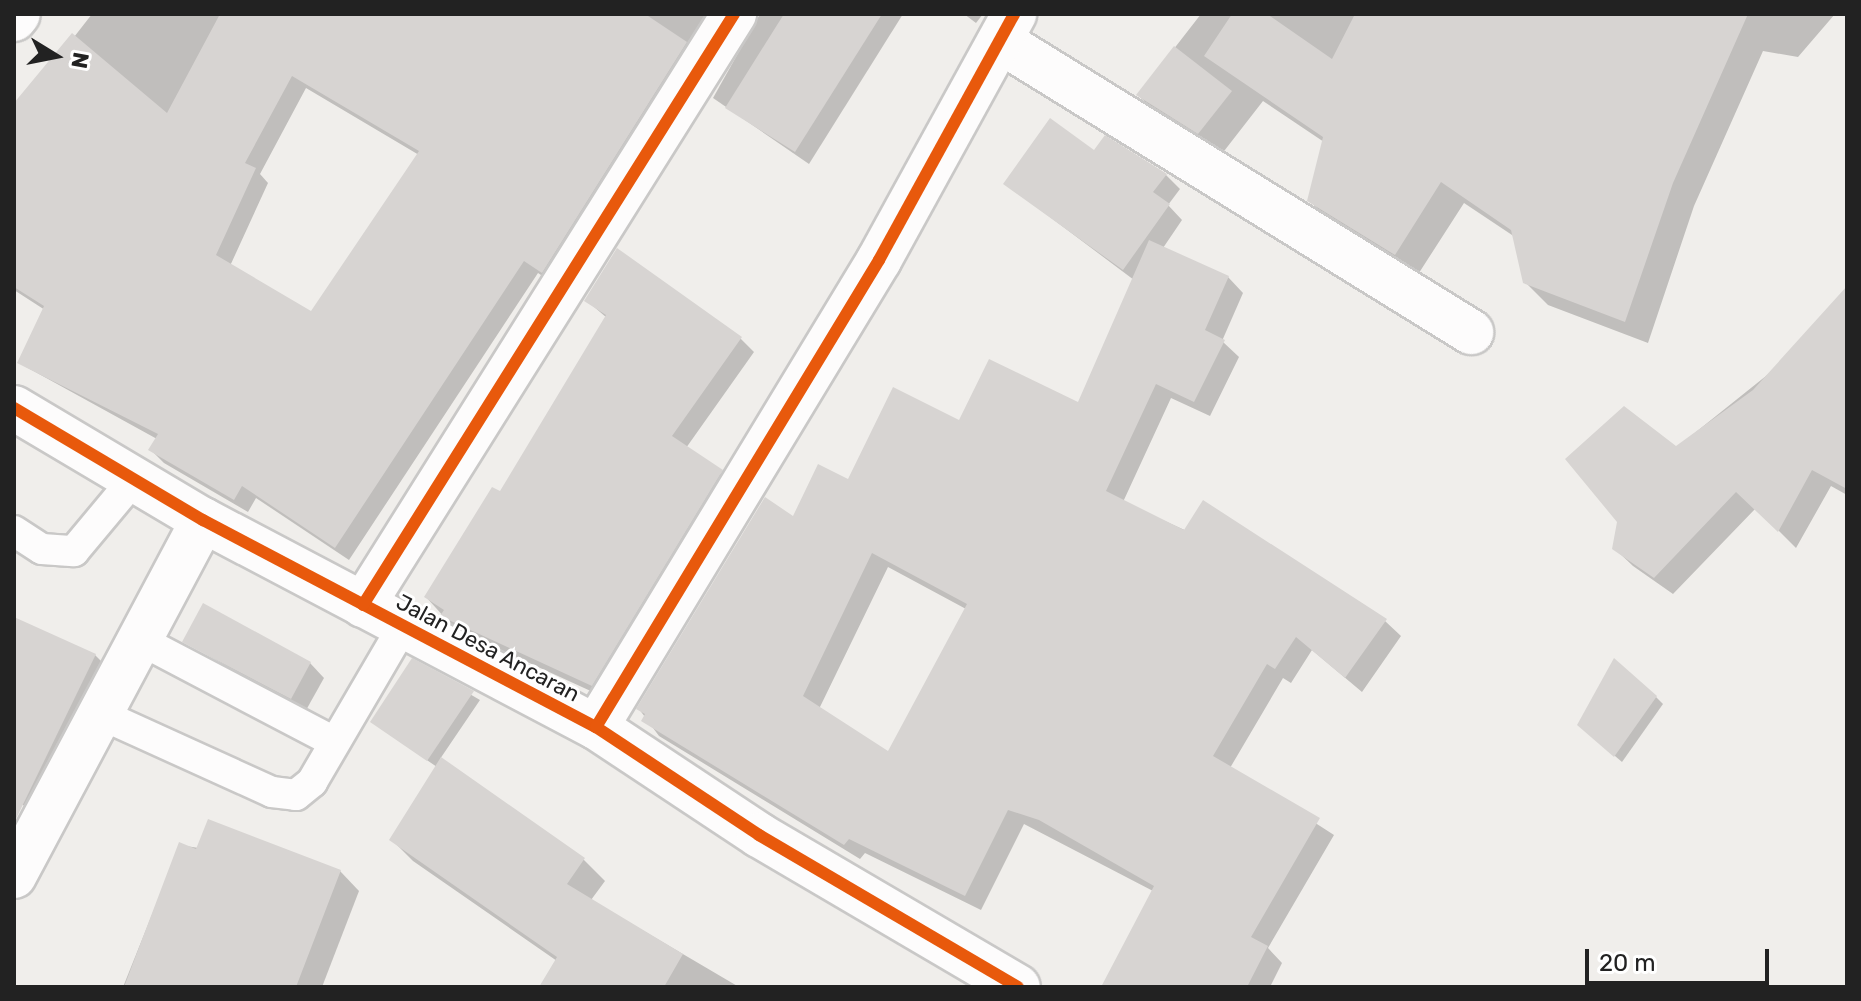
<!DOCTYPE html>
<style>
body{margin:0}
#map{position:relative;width:1861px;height:1001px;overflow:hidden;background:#f0eeeb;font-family:Rubik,sans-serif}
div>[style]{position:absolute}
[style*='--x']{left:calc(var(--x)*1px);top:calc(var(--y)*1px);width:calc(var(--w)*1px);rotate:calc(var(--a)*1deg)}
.shadow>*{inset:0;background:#0003}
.building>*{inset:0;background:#d7d4d2}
.roads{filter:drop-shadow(2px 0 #c9c8c7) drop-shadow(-2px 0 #c9c8c7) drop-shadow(0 2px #c9c8c7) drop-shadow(0 -2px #c9c8c7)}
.service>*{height:30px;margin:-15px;padding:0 15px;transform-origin:15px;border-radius:15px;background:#fdfcfc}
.minor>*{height:44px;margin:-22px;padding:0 22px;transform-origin:22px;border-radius:22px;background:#fdfcfc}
.cycleway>*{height:12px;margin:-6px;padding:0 6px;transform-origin:6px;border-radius:6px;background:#e8590c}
span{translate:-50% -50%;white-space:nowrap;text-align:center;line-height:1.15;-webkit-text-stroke:6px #fff;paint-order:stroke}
.street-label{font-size:22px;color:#222}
.frame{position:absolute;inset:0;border:16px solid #222;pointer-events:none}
.north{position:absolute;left:16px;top:16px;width:80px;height:80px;-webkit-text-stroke:6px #fff;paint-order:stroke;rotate:100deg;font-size:22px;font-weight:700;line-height:32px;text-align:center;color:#222}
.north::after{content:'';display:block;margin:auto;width:28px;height:36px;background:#222;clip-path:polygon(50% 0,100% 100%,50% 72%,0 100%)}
.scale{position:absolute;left:1585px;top:949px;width:184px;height:36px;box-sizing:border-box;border:4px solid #222;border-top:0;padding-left:10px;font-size:24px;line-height:28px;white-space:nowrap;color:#222;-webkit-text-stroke:6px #fff;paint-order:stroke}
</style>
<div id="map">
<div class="shadow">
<i style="clip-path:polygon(evenodd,92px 14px,729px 14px,556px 285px,538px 273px,349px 560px,256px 498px,248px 512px,164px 463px,151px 450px,157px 439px,19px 363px,45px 310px,14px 290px,14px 114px,92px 14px,306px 88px,419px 155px,312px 314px,230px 266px,268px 183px,260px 174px,306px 88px)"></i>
<i style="clip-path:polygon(903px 14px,809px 164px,713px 98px,760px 14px)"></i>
<i style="clip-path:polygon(964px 14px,983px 14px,976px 23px)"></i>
<i style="clip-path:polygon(1201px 14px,1835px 14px,1798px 57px,1763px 51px,1694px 206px,1648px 343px,1548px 305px,1525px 282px,1515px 237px,1464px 203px,1417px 276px,1331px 223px,1309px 200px,1324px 142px,1263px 101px,1221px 155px,1160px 117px,1138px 95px)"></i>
<i style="clip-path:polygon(evenodd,1094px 153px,1166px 175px,1180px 189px,1168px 205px,1182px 220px,1163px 248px,1228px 277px,1243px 293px,1222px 341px,1239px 357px,1210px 416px,1171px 398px,1123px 502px,1385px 621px,1401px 636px,1362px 692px,1312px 650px,1291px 683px,1283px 678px,1230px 768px,1334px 835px,1268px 948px,1282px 963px,1270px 987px,1103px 987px,1153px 891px,1024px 824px,981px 910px,865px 853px,860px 859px,659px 736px,639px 709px,849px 481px,959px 423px,1079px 405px,1134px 280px,1006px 184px,1094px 153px,888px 567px,966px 609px,889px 754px,819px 709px,888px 567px)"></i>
<i style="clip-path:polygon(586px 300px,740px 338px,754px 352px,686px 448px,735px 485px,606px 698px,455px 629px,426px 597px,500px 494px,607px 318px)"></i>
<i style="clip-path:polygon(1847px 311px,1847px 495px,1831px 486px,1796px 548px,1756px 508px,1673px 594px,1633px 566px,1614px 548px,1676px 448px)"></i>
<i style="clip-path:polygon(14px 619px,95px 655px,118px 678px,51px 818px,14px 801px)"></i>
<i style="clip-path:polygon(184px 641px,310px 663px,324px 678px,305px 712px)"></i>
<i style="clip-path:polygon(413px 661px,480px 700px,440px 759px,584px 860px,605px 881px,591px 900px,739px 987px,542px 987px,557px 961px,413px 861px,392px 840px,437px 767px,380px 728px)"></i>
<i style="clip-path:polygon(1656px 697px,1663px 704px,1622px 762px,1587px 732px)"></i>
<i style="clip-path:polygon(180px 845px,340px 871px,359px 891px,322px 987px,123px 987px)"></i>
</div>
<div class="building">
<i style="clip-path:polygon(evenodd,220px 14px,645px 14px,687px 42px,542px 273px,524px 261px,335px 548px,242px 486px,234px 500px,148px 450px,158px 434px,17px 363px,44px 306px,14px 287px,14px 103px,72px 33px,167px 113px,220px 14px,292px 76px,419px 151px,311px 311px,216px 255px,256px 168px,245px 163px,292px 76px)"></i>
<i style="clip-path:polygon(784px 14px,882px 14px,795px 152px,725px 108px)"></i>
<i style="clip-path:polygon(1232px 14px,1267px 14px,1332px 59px,1355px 14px,1748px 14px,1673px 183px,1625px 322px,1523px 283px,1511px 230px,1441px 182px,1395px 255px,1307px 201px,1323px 137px,1204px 56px)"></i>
<i style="clip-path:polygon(1174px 46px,1232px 91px,1198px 134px,1136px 95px)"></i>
<i style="clip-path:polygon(1050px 118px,1094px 150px,1105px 135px,1167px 174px,1153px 192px,1170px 204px,1123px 270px,1003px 184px)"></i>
<i style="clip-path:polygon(evenodd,1149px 240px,1229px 276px,1205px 330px,1225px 340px,1194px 402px,1156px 384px,1106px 491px,1184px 530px,1203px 500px,1387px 619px,1345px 678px,1296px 637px,1275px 669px,1267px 664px,1213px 756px,1320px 818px,1251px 937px,1268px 946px,1247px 987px,1101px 987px,1154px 886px,1039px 820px,1008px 810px,965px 896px,849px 839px,844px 845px,641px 721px,645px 714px,636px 709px,765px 497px,793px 516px,818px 464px,848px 479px,893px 387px,959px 420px,989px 359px,1078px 402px,1149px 240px,872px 553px,967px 604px,888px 751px,803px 696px,872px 553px)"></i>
<i style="clip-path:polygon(617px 248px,742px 337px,672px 436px,723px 470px,592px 686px,440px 616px,444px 610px,424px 597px,492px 487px,500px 491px,606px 315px,584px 301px)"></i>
<i style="clip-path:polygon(1847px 286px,1847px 489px,1812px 470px,1778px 532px,1736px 492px,1654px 578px,1612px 549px,1617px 522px,1565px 459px,1624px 406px,1676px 446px,1753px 390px)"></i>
<i style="clip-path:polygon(203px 603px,311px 662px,291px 699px,182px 642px)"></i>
<i style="clip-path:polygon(14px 617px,96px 654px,14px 823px)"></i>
<i style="clip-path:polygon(412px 658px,474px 691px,427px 761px,370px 722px)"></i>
<i style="clip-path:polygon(1614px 658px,1657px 696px,1614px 757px,1577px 725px)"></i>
<i style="clip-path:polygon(441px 757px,585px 858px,567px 884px,683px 954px,664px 987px,539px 987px,557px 957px,389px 840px)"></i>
<i style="clip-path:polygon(208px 819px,341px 870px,296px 987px,124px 987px,179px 842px,196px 849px)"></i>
</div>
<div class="roads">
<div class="service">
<i style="--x:14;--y:531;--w:33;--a:33"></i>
<i style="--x:42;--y:549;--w:32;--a:4"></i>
<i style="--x:74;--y:551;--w:94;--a:-50.2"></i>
<i style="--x:140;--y:640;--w:219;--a:27.7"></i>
<i style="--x:100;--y:714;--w:189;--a:24.4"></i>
<i style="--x:272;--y:792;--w:24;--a:7"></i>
<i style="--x:296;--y:795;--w:21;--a:-39"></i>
<i style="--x:312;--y:782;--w:181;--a:-59.7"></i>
</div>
<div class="minor">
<i style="--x:14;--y:19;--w:6;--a:-51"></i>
<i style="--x:1000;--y:41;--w:554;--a:31.71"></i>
<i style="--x:14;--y:408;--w:220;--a:30.7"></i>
<i style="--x:203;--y:520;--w:444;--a:27.8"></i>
<i style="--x:596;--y:727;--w:196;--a:33.5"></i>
<i style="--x:759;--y:835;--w:300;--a:30.4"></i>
<i style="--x:363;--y:605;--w:698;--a:-57.88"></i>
<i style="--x:596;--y:727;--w:546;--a:-58.78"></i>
<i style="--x:879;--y:260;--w:281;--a:-61.2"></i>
<i style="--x:14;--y:876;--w:403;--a:-62"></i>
</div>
</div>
<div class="cycleway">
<i style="--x:14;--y:408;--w:220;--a:30.7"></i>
<i style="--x:203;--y:520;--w:444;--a:27.8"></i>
<i style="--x:596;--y:727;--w:196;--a:33.5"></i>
<i style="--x:759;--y:835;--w:300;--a:30.4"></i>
<i style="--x:363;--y:605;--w:698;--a:-57.88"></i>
<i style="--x:596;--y:727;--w:546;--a:-58.78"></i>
<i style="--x:879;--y:260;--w:281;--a:-61.2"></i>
</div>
<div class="street-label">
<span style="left:488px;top:648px;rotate:28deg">Jalan Desa Ancaran</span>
</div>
<div class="frame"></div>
<div class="north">N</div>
<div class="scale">20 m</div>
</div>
